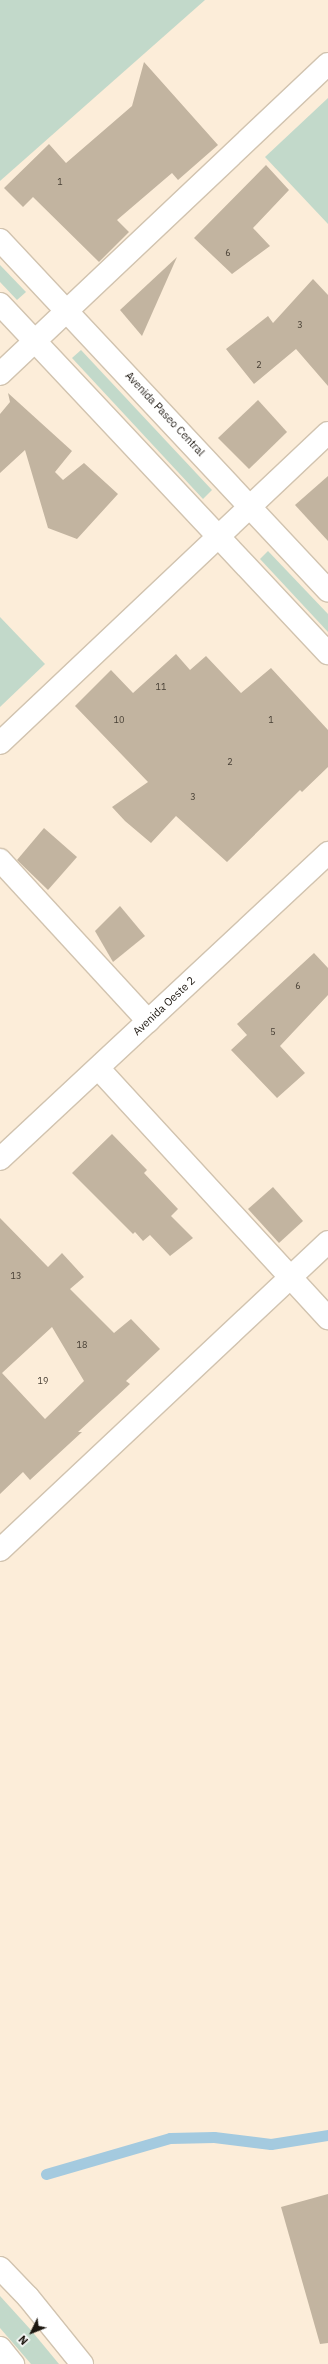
<!DOCTYPE html>
<style>
body{margin:0}
#map{position:relative;width:328px;height:2364px;overflow:hidden;background:#fcedd9;font-family:"IBM Plex Sans",sans-serif}
div>[style]{position:absolute}
[style*='--x']{left:calc(var(--x)*1px);top:calc(var(--y)*1px);width:calc(var(--w)*1px);rotate:calc(var(--a)*1deg)}
.green>*{inset:0;background:#c2d9ca}
.stream>*{height:11px;margin:-5.5px;padding:0 5.5px;transform-origin:5.5px;border-radius:5.5px;background:#a4cadf}
.building>*{inset:0;background:#c2b4a0}
.roads{filter:drop-shadow(1px 0 #d1c3af) drop-shadow(-1px 0 #d1c3af) drop-shadow(0 1px #d1c3af) drop-shadow(0 -1px #d1c3af)}
.minor>*{height:22px;margin:-11px;padding:0 11px;transform-origin:11px;border-radius:11px;background:#fff}
.major>*{height:22px;margin:-11px;padding:0 11px;transform-origin:11px;border-radius:11px;background:#fff}
span{translate:-50% -50%;white-space:nowrap;text-align:center;line-height:1.15;-webkit-text-stroke:3px #fff;paint-order:stroke}
.number-label{font-size:9px;color:#463e33}
.number-label span{-webkit-text-stroke-width:0}
.street-label{font-size:11px;color:#1c160f}
.north{position:absolute;left:12px;top:2312px;width:40px;height:40px;-webkit-text-stroke:3px #fff;paint-order:stroke;rotate:227deg;font-size:11px;font-weight:700;line-height:16px;text-align:center;color:#1c160f}
.north::after{content:'';display:block;margin:auto;width:14px;height:18px;background:#1c160f;clip-path:polygon(50% 0,100% 100%,50% 72%,0 100%)}
</style>
<div id="map">
<div class="green">
<i style="clip-path:polygon(0 0,205px 0,0 181px)"></i>
<i style="clip-path:polygon(328px 98px,328px 224px,265px 157px)"></i>
<i style="clip-path:polygon(0 265px,26px 292px,17px 300px,0 282px)"></i>
<i style="clip-path:polygon(81px 350px,212px 490px,203px 499px,72px 358px)"></i>
<i style="clip-path:polygon(268px 551px,328px 614px,328px 632px,260px 559px)"></i>
<i style="clip-path:polygon(0 617px,45px 664px,0 707px)"></i>
<i style="clip-path:polygon(0 2296px,30px 2329px,59px 2364px,31px 2364px,0 2328px)"></i>
</div>
<div class="stream">
<i style="--x:46;--y:2174;--w:129;--a:-16.2"></i>
<i style="--x:170;--y:2138;--w:44;--a:-1.3"></i>
<i style="--x:214;--y:2137;--w:57;--a:7"></i>
<i style="--x:271;--y:2144;--w:58;--a:-9"></i>
</div>
<div class="building">
<i style="clip-path:polygon(144px 62px,218px 145px,178px 180px,172px 173px,117px 220px,129px 232px,99px 262px,33px 197px,23px 207px,4px 188px,49px 144px,66px 163px,132px 106px)"></i>
<i style="clip-path:polygon(266px 165px,289px 190px,253px 228px,270px 246px,232px 274px,194px 238px)"></i>
<i style="clip-path:polygon(177px 257px,142px 336px,120px 310px)"></i>
<i style="clip-path:polygon(313px 279px,328px 295px,328px 386px,296px 349px,254px 384px,226px 349px,268px 316px,273px 323px)"></i>
<i style="clip-path:polygon(8px 393px,72px 451px,55px 472px,63px 480px,84px 463px,118px 494px,77px 539px,48px 528px,25px 450px,0 473px,0 414px,10px 402px)"></i>
<i style="clip-path:polygon(258px 400px,287px 432px,249px 469px,218px 438px)"></i>
<i style="clip-path:polygon(328px 476px,328px 541px,295px 505px)"></i>
<i style="clip-path:polygon(176px 654px,190px 670px,206px 656px,241px 693px,271px 668px,328px 730px,328px 767px,302px 792px,300px 790px,227px 862px,176px 816px,151px 843px,125px 821px,112px 807px,148px 782px,75px 706px,111px 670px,133px 693px)"></i>
<i style="clip-path:polygon(44px 828px,77px 857px,48px 890px,17px 860px)"></i>
<i style="clip-path:polygon(120px 906px,145px 936px,113px 962px,95px 931px)"></i>
<i style="clip-path:polygon(314px 953px,328px 968px,328px 995px,280px 1046px,305px 1073px,277px 1098px,231px 1050px,247px 1035px,237px 1024px)"></i>
<i style="clip-path:polygon(112px 1134px,147px 1170px,144px 1173px,178px 1209px,171px 1216px,193px 1238px,170px 1256px,150px 1235px,143px 1241px,135px 1232px,133px 1234px,72px 1173px)"></i>
<i style="clip-path:polygon(273px 1187px,303px 1221px,279px 1243px,248px 1209px)"></i>
<i style="clip-path:polygon(evenodd,0 1218px,48px 1267px,62px 1253px,84px 1277px,70px 1289px,114px 1333px,131px 1319px,160px 1349px,126px 1381px,130px 1384px,78px 1432px,82px 1432px,30px 1480px,23px 1472px,0 1494px,0 1218px,52px 1327px,84px 1381px,45px 1419px,2px 1373px,52px 1327px)"></i>
<i style="clip-path:polygon(328px 2194px,328px 2343px,320px 2344px,281px 2207px)"></i>
</div>
<div class="roads">
<div class="minor">
<i style="--x:0;--y:240;--w:480;--a:46.9"></i>
<i style="--x:0;--y:304;--w:479;--a:46.8"></i>
<i style="--x:0;--y:374;--w:451;--a:-43.4"></i>
<i style="--x:0;--y:743;--w:451;--a:-43.4"></i>
<i style="--x:0;--y:860;--w:219;--a:47.4"></i>
<i style="--x:98;--y:1068;--w:340;--a:47.4"></i>
<i style="--x:0;--y:1159;--w:449;--a:-43"></i>
<i style="--x:0;--y:1550;--w:450;--a:-43.2"></i>
</div>
<div class="major">
<i style="--x:0;--y:2268;--w:40;--a:46"></i>
<i style="--x:28;--y:2297;--w:86;--a:51.1"></i>
<i style="--x:0;--y:2348;--w:21;--a:51"></i>
</div>
</div>
<div class="number-label">
<span style="left:60px;top:182px">1</span>
<span style="left:228px;top:253px">6</span>
<span style="left:300px;top:325px">3</span>
<span style="left:259px;top:365px">2</span>
<span style="left:161px;top:687px">11</span>
<span style="left:119px;top:720px">10</span>
<span style="left:271px;top:720px">1</span>
<span style="left:230px;top:762px">2</span>
<span style="left:193px;top:797px">3</span>
<span style="left:298px;top:986px">6</span>
<span style="left:273px;top:1032px">5</span>
<span style="left:16px;top:1276px">13</span>
<span style="left:82px;top:1345px">18</span>
<span style="left:43px;top:1381px">19</span>
</div>
<div class="street-label">
<span style="left:165px;top:414px;rotate:47deg">Avenida Paseo Central</span>
<span style="left:164px;top:1006px;rotate:-43deg">Avenida Oeste 2</span>
</div>
<div class="north">N</div>
</div>
